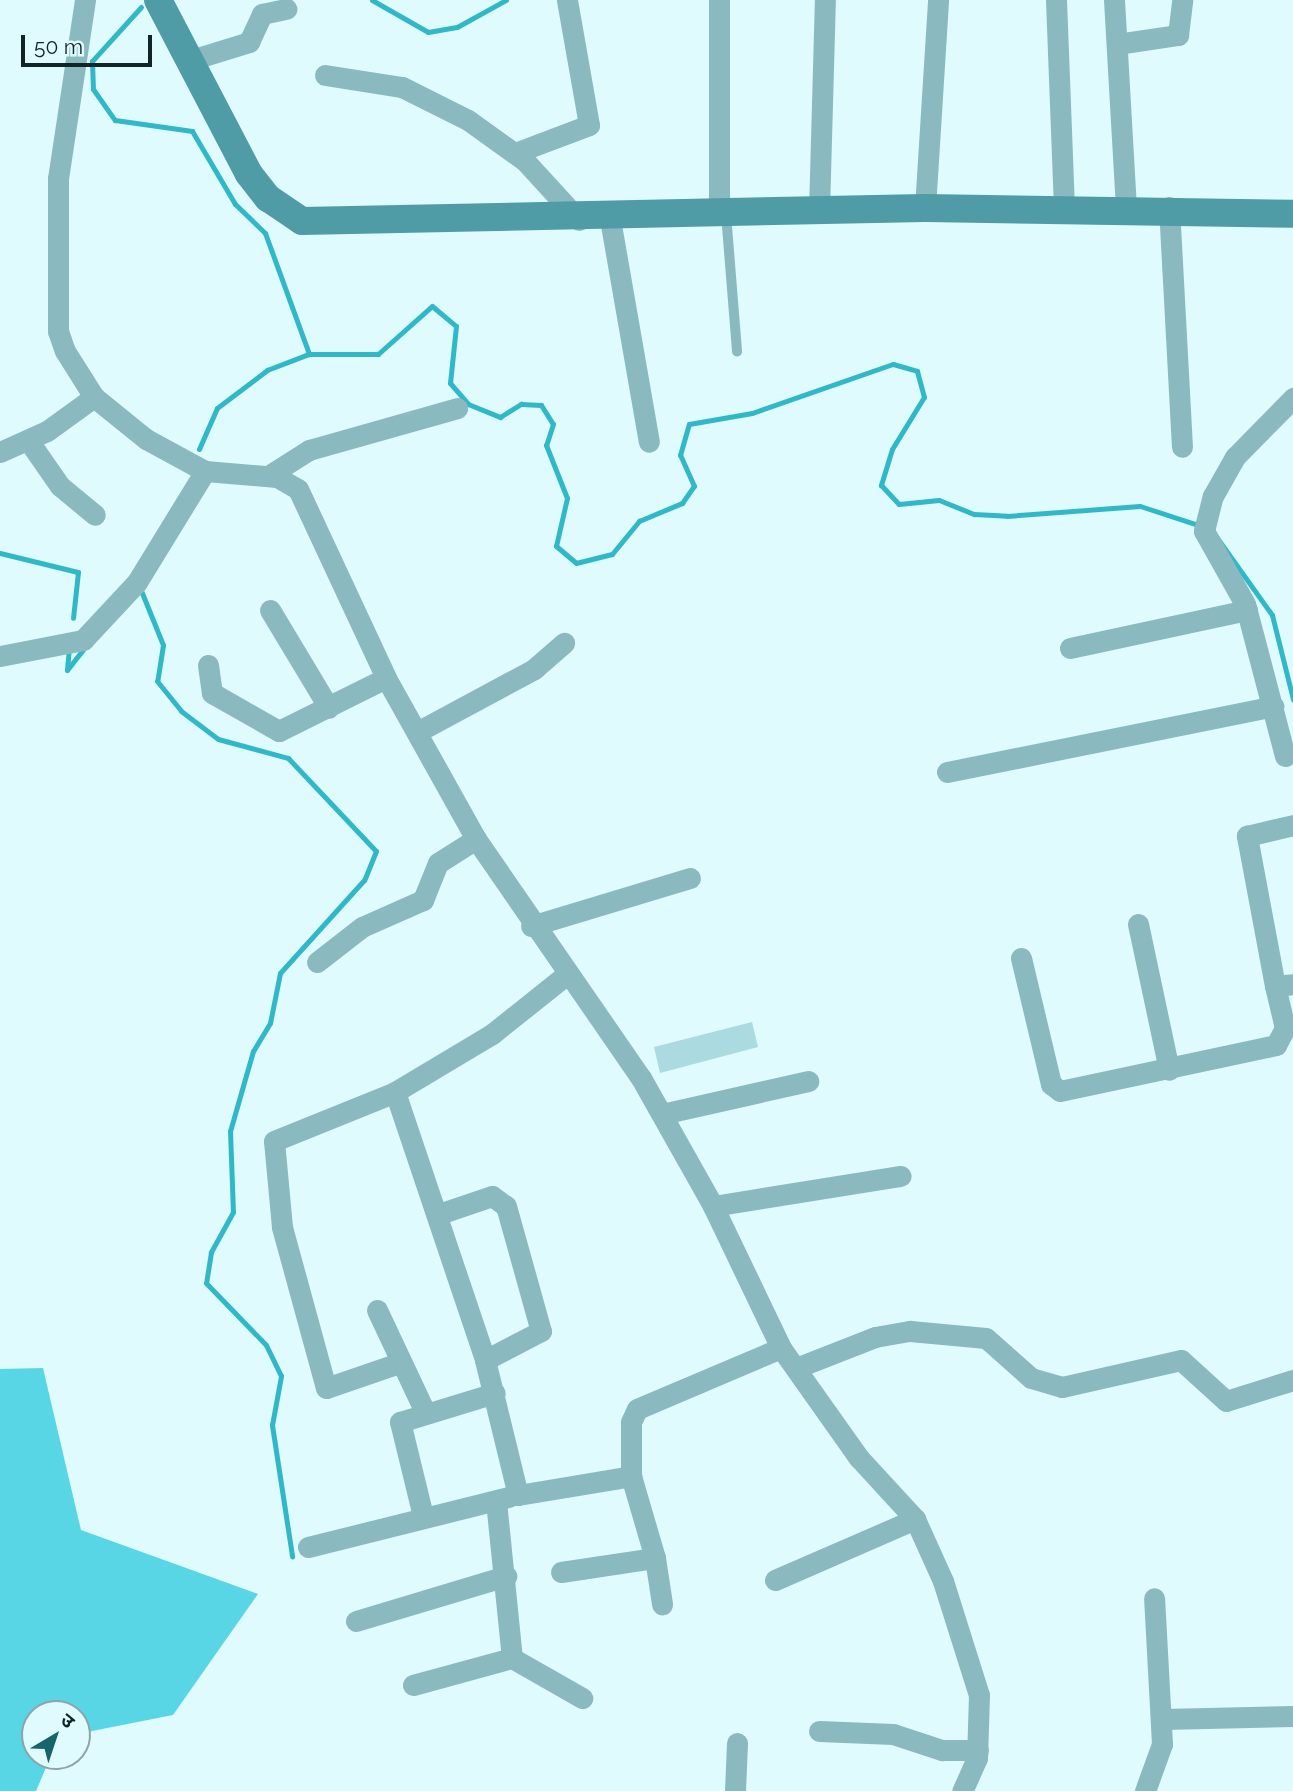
<!DOCTYPE html>
<meta charset="utf-8">
<style>
body{margin:0}
#map{position:relative;width:1293px;height:1791px;overflow:hidden;background:#dffbfe;font-family:Raleway,"Noto Sans Devanagari",sans-serif}
div>[style]{position:absolute}
[style*='--x']{left:calc(var(--x)*1px);top:calc(var(--y)*1px);width:calc(var(--w)*1px);rotate:calc(var(--a)*1deg)}
.forest>*{inset:0;background:#58d6e6}
.stream>*{height:5px;margin:-2.5px;padding:0 2.5px;transform-origin:2.5px;border-radius:2.5px;background:#31b8c8}
.building>*{inset:0;background:#abdae0}
.lane>*{height:10px;margin:-5px;padding:0 5px;transform-origin:5px;border-radius:5px;background:#8ab9c0}
.street>*{height:21px;margin:-10.5px;padding:0 10.5px;transform-origin:10.5px;border-radius:10.5px;background:#8ab9c0}
.secondary>*{height:28px;margin:-14px;padding:0 14px;transform-origin:14px;border-radius:14px;background:#509ca6}
span{translate:-50% -50%;white-space:nowrap;text-align:center;line-height:1.15;-webkit-text-stroke:7px #dffbfe;paint-order:stroke}
.north{position:absolute;left:21px;top:1700px;width:70px;height:70px;box-sizing:border-box;background:#dffbfe;border:2px solid #8da5a8;border-radius:50%;rotate:39deg;font-size:19px;font-weight:700;line-height:28px;text-align:center;color:#112426}
.north::after{content:'';display:block;margin:auto;width:24px;height:32px;background:#18646d;clip-path:polygon(50% 0,100% 100%,50% 72%,0 100%)}
.scale{position:absolute;left:21px;top:35px;width:131px;height:32px;box-sizing:border-box;border:4px solid #112426;border-top:0;padding-left:9px;font-size:21px;line-height:24px;white-space:nowrap;color:#112426;-webkit-text-stroke:5px #dffbfe;paint-order:stroke}
</style>
<div id="map">
<div class="forest">
<i style="clip-path:polygon(43px 1368px,81px 1530px,258px 1594px,173px 1715px,77px 1734px,77px 1714px,35px 1714px,35px 1756px,51px 1756px,36px 1791px,0 1791px,0 1369px)"></i>
</div>
<div class="stream">
<i style="--x:372;--y:0;--w:64;--a:29.7"></i>
<i style="--x:428;--y:32;--w:29;--a:-10"></i>
<i style="--x:457;--y:27;--w:56;--a:-28.9"></i>
<i style="--x:141;--y:7;--w:73;--a:132.2"></i>
<i style="--x:92;--y:61;--w:28;--a:88"></i>
<i style="--x:93;--y:89;--w:38;--a:55"></i>
<i style="--x:115;--y:120;--w:78;--a:8.1"></i>
<i style="--x:192;--y:131;--w:85;--a:59.5"></i>
<i style="--x:235;--y:204;--w:42;--a:44"></i>
<i style="--x:265;--y:233;--w:129;--a:70"></i>
<i style="--x:199;--y:449;--w:45;--a:-66.3"></i>
<i style="--x:217;--y:408;--w:63;--a:-37.2"></i>
<i style="--x:267;--y:370;--w:45;--a:-20.9"></i>
<i style="--x:309;--y:354;--w:69;--a:0"></i>
<i style="--x:378;--y:354;--w:72;--a:-41.6"></i>
<i style="--x:432;--y:306;--w:31;--a:40"></i>
<i style="--x:456;--y:326;--w:57;--a:96"></i>
<i style="--x:450;--y:383;--w:28;--a:49"></i>
<i style="--x:468;--y:404;--w:35;--a:22"></i>
<i style="--x:500;--y:417;--w:25;--a:-32"></i>
<i style="--x:521;--y:404;--w:20;--a:3"></i>
<i style="--x:541;--y:405;--w:22;--a:58"></i>
<i style="--x:553;--y:424;--w:22;--a:108"></i>
<i style="--x:546;--y:445;--w:57;--a:68.4"></i>
<i style="--x:567;--y:498;--w:49;--a:102.9"></i>
<i style="--x:556;--y:546;--w:26;--a:40"></i>
<i style="--x:576;--y:563;--w:37;--a:-14"></i>
<i style="--x:612;--y:554;--w:43;--a:-50.7"></i>
<i style="--x:639;--y:521;--w:47;--a:-22.7"></i>
<i style="--x:682;--y:503;--w:21;--a:-55"></i>
<i style="--x:694;--y:486;--w:34;--a:-114"></i>
<i style="--x:680;--y:455;--w:32;--a:-74"></i>
<i style="--x:689;--y:424;--w:64;--a:-9.9"></i>
<i style="--x:752;--y:413;--w:149;--a:-19.2"></i>
<i style="--x:893;--y:364;--w:25;--a:16"></i>
<i style="--x:917;--y:371;--w:27;--a:75"></i>
<i style="--x:924;--y:397;--w:61;--a:121.6"></i>
<i style="--x:892;--y:449;--w:38;--a:107"></i>
<i style="--x:881;--y:485;--w:26;--a:47"></i>
<i style="--x:899;--y:504;--w:40;--a:-5.7"></i>
<i style="--x:939;--y:500;--w:38;--a:22"></i>
<i style="--x:974;--y:514;--w:33;--a:3"></i>
<i style="--x:1007;--y:516;--w:133;--a:-4.3"></i>
<i style="--x:1140;--y:506;--w:64;--a:18.2"></i>
<i style="--x:1215;--y:535;--w:98;--a:54.5"></i>
<i style="--x:1272;--y:615;--w:87;--a:76"></i>
<i style="--x:0;--y:553;--w:80;--a:13.7"></i>
<i style="--x:78;--y:572;--w:46;--a:96.2"></i>
<i style="--x:140;--y:588;--w:61;--a:68"></i>
<i style="--x:163;--y:645;--w:36;--a:99"></i>
<i style="--x:157;--y:681;--w:38;--a:51"></i>
<i style="--x:181;--y:711;--w:46;--a:37.1"></i>
<i style="--x:218;--y:739;--w:73;--a:15.2"></i>
<i style="--x:288;--y:758;--w:128;--a:46.6"></i>
<i style="--x:376;--y:851;--w:31;--a:112"></i>
<i style="--x:364;--y:880;--w:125;--a:132.1"></i>
<i style="--x:280;--y:973;--w:51;--a:101.3"></i>
<i style="--x:270;--y:1023;--w:33;--a:121"></i>
<i style="--x:253;--y:1051;--w:83;--a:106"></i>
<i style="--x:230;--y:1131;--w:81;--a:87.9"></i>
<i style="--x:233;--y:1212;--w:46;--a:118.8"></i>
<i style="--x:211;--y:1252;--w:31;--a:99"></i>
<i style="--x:206;--y:1283;--w:86;--a:45.9"></i>
<i style="--x:266;--y:1345;--w:34;--a:64"></i>
<i style="--x:281;--y:1376;--w:50;--a:100.4"></i>
<i style="--x:272;--y:1425;--w:133;--a:81.3"></i>
<i style="--x:67;--y:670;--w:29;--a:-52"></i>
<i style="--x:67;--y:670;--w:21;--a:-85"></i>
</div>
<div class="building">
<i style="clip-path:polygon(752px 1022px,758px 1047px,660px 1073px,654px 1047px)"></i>
</div>
<div class="lane">
<i style="--x:726;--y:214;--w:138;--a:85.4"></i>
</div>
<div class="street">
<i style="--x:85;--y:0;--w:180;--a:98.6"></i>
<i style="--x:58;--y:178;--w:153;--a:90"></i>
<i style="--x:58;--y:331;--w:21;--a:71"></i>
<i style="--x:65;--y:351;--w:54;--a:57.8"></i>
<i style="--x:94;--y:397;--w:67;--a:38.9"></i>
<i style="--x:146;--y:439;--w:67;--a:28.5"></i>
<i style="--x:205;--y:471;--w:72;--a:4.8"></i>
<i style="--x:277;--y:477;--w:24;--a:30"></i>
<i style="--x:298;--y:489;--w:208;--a:65"></i>
<i style="--x:386;--y:678;--w:184;--a:60.8"></i>
<i style="--x:476;--y:839;--w:290;--a:55.4"></i>
<i style="--x:641;--y:1078;--w:147;--a:60.6"></i>
<i style="--x:713;--y:1206;--w:157;--a:64.4"></i>
<i style="--x:781;--y:1348;--w:135;--a:54.7"></i>
<i style="--x:859;--y:1458;--w:83;--a:47.4"></i>
<i style="--x:915;--y:1519;--w:68;--a:65.7"></i>
<i style="--x:943;--y:1581;--w:120;--a:72.5"></i>
<i style="--x:979;--y:1695;--w:63;--a:91.8"></i>
<i style="--x:977;--y:1758;--w:36;--a:114"></i>
<i style="--x:1056;--y:0;--w:208;--a:87.8"></i>
<i style="--x:1114;--y:0;--w:207;--a:86.7"></i>
<i style="--x:1117;--y:44;--w:62;--a:-8.4"></i>
<i style="--x:1178;--y:35;--w:35;--a:-83"></i>
<i style="--x:191;--y:60;--w:61;--a:-17.2"></i>
<i style="--x:249;--y:42;--w:31;--a:-65"></i>
<i style="--x:262;--y:14;--w:25;--a:-12"></i>
<i style="--x:325;--y:75;--w:78;--a:8.9"></i>
<i style="--x:402;--y:87;--w:74;--a:26.6"></i>
<i style="--x:468;--y:120;--w:70;--a:35.7"></i>
<i style="--x:525;--y:161;--w:80;--a:47.5"></i>
<i style="--x:515;--y:153;--w:79;--a:-20.7"></i>
<i style="--x:589;--y:125;--w:127;--a:-100"></i>
<i style="--x:1169;--y:207;--w:240;--a:86.9"></i>
<i style="--x:925;--y:208;--w:208;--a:-86.4"></i>
<i style="--x:819;--y:211;--w:211;--a:-88.4"></i>
<i style="--x:719;--y:215;--w:215;--a:-90"></i>
<i style="--x:610;--y:219;--w:226;--a:80.1"></i>
<i style="--x:28;--y:440;--w:56;--a:55.2"></i>
<i style="--x:60;--y:486;--w:45;--a:39.6"></i>
<i style="--x:0;--y:452;--w:51;--a:-24.1"></i>
<i style="--x:47;--y:431;--w:58;--a:-35.9"></i>
<i style="--x:268;--y:476;--w:49;--a:-32.4"></i>
<i style="--x:309;--y:450;--w:154;--a:-15.8"></i>
<i style="--x:270;--y:610;--w:114;--a:59"></i>
<i style="--x:1070;--y:648;--w:181;--a:-12.1"></i>
<i style="--x:0;--y:656;--w:85;--a:-10.9"></i>
<i style="--x:83;--y:640;--w:79;--a:-47"></i>
<i style="--x:137;--y:582;--w:130;--a:-58.5"></i>
<i style="--x:208;--y:665;--w:28;--a:82"></i>
<i style="--x:212;--y:693;--w:77;--a:29.6"></i>
<i style="--x:279;--y:731;--w:119;--a:-26.4"></i>
<i style="--x:419;--y:731;--w:131;--a:-28.3"></i>
<i style="--x:534;--y:669;--w:40;--a:-41"></i>
<i style="--x:1285;--y:756;--w:157;--a:-104.7"></i>
<i style="--x:1245;--y:604;--w:84;--a:-119.3"></i>
<i style="--x:1204;--y:531;--w:36;--a:-76"></i>
<i style="--x:1213;--y:496;--w:45;--a:-60.6"></i>
<i style="--x:1235;--y:457;--w:83;--a:-45.5"></i>
<i style="--x:947;--y:772;--w:333;--a:-11.4"></i>
<i style="--x:1138;--y:924;--w:149;--a:78"></i>
<i style="--x:531;--y:926;--w:166;--a:-16.8"></i>
<i style="--x:1021;--y:958;--w:130;--a:76.6"></i>
<i style="--x:1051;--y:1084;--w:11;--a:38"></i>
<i style="--x:1060;--y:1091;--w:221;--a:-12"></i>
<i style="--x:1276;--y:1045;--w:19;--a:-62"></i>
<i style="--x:1285;--y:1028;--w:43;--a:-103.4"></i>
<i style="--x:1275;--y:986;--w:18;--a:-6"></i>
<i style="--x:317;--y:962;--w:57;--a:-37.9"></i>
<i style="--x:362;--y:927;--w:67;--a:-23.9"></i>
<i style="--x:423;--y:900;--w:40;--a:-68"></i>
<i style="--x:438;--y:863;--w:45;--a:-32.3"></i>
<i style="--x:1275;--y:986;--w:153;--a:-100.6"></i>
<i style="--x:1247;--y:836;--w:47;--a:-13.4"></i>
<i style="--x:395;--y:1092;--w:283;--a:71.4"></i>
<i style="--x:485;--y:1360;--w:139;--a:76.3"></i>
<i style="--x:518;--y:1495;--w:115;--a:-9.5"></i>
<i style="--x:631;--y:1476;--w:54;--a:-90"></i>
<i style="--x:631;--y:1422;--w:14;--a:-65"></i>
<i style="--x:637;--y:1409;--w:156;--a:-23"></i>
<i style="--x:662;--y:1114;--w:150;--a:-12.7"></i>
<i style="--x:713;--y:1206;--w:190;--a:-9.1"></i>
<i style="--x:439;--y:1214;--w:56;--a:-18.8"></i>
<i style="--x:492;--y:1196;--w:17;--a:36"></i>
<i style="--x:506;--y:1206;--w:130;--a:74.4"></i>
<i style="--x:541;--y:1331;--w:63;--a:152.6"></i>
<i style="--x:377;--y:1310;--w:110;--a:64.8"></i>
<i style="--x:399;--y:1363;--w:77;--a:161.1"></i>
<i style="--x:326;--y:1388;--w:167;--a:-105.3"></i>
<i style="--x:282;--y:1227;--w:86;--a:-95.3"></i>
<i style="--x:274;--y:1141;--w:131;--a:-22"></i>
<i style="--x:395;--y:1092;--w:113;--a:-30.9"></i>
<i style="--x:492;--y:1034;--w:95;--a:-38.6"></i>
<i style="--x:796;--y:1368;--w:85;--a:-21.4"></i>
<i style="--x:875;--y:1337;--w:36;--a:-10"></i>
<i style="--x:910;--y:1331;--w:76;--a:5.3"></i>
<i style="--x:986;--y:1338;--w:60;--a:41.6"></i>
<i style="--x:1031;--y:1378;--w:32;--a:16"></i>
<i style="--x:1062;--y:1387;--w:122;--a:-12.8"></i>
<i style="--x:1181;--y:1360;--w:61;--a:42.3"></i>
<i style="--x:1226;--y:1401;--w:70;--a:-17.4"></i>
<i style="--x:496;--y:1501;--w:158;--a:84.2"></i>
<i style="--x:512;--y:1658;--w:81;--a:29.7"></i>
<i style="--x:423;--y:1516;--w:97;--a:-103.7"></i>
<i style="--x:400;--y:1422;--w:99;--a:-17"></i>
<i style="--x:308;--y:1547;--w:207;--a:-14"></i>
<i style="--x:655;--y:1558;--w:47;--a:81.3"></i>
<i style="--x:561;--y:1572;--w:95;--a:-8.5"></i>
<i style="--x:655;--y:1558;--w:85;--a:-106.3"></i>
<i style="--x:775;--y:1580;--w:153;--a:-23.5"></i>
<i style="--x:356;--y:1621;--w:157;--a:-16.7"></i>
<i style="--x:413;--y:1685;--w:103;--a:-15.3"></i>
<i style="--x:1163;--y:1719;--w:130;--a:-1.3"></i>
<i style="--x:819;--y:1731;--w:74;--a:2.3"></i>
<i style="--x:893;--y:1734;--w:52;--a:18.1"></i>
<i style="--x:942;--y:1750;--w:36;--a:0"></i>
<i style="--x:735;--y:1791;--w:48;--a:-87.6"></i>
<i style="--x:1145;--y:1791;--w:50;--a:-70.1"></i>
<i style="--x:1162;--y:1744;--w:146;--a:-93.1"></i>
</div>
<div class="secondary">
<i style="--x:158;--y:0;--w:196;--a:62.4"></i>
<i style="--x:249;--y:174;--w:31;--a:52"></i>
<i style="--x:268;--y:198;--w:41;--a:34.1"></i>
<i style="--x:302;--y:221;--w:623;--a:-1.2"></i>
<i style="--x:925;--y:208;--w:368;--a:0.9"></i>
</div>
<div class="north">उ</div>
<div class="scale">50 m</div>
</div>
